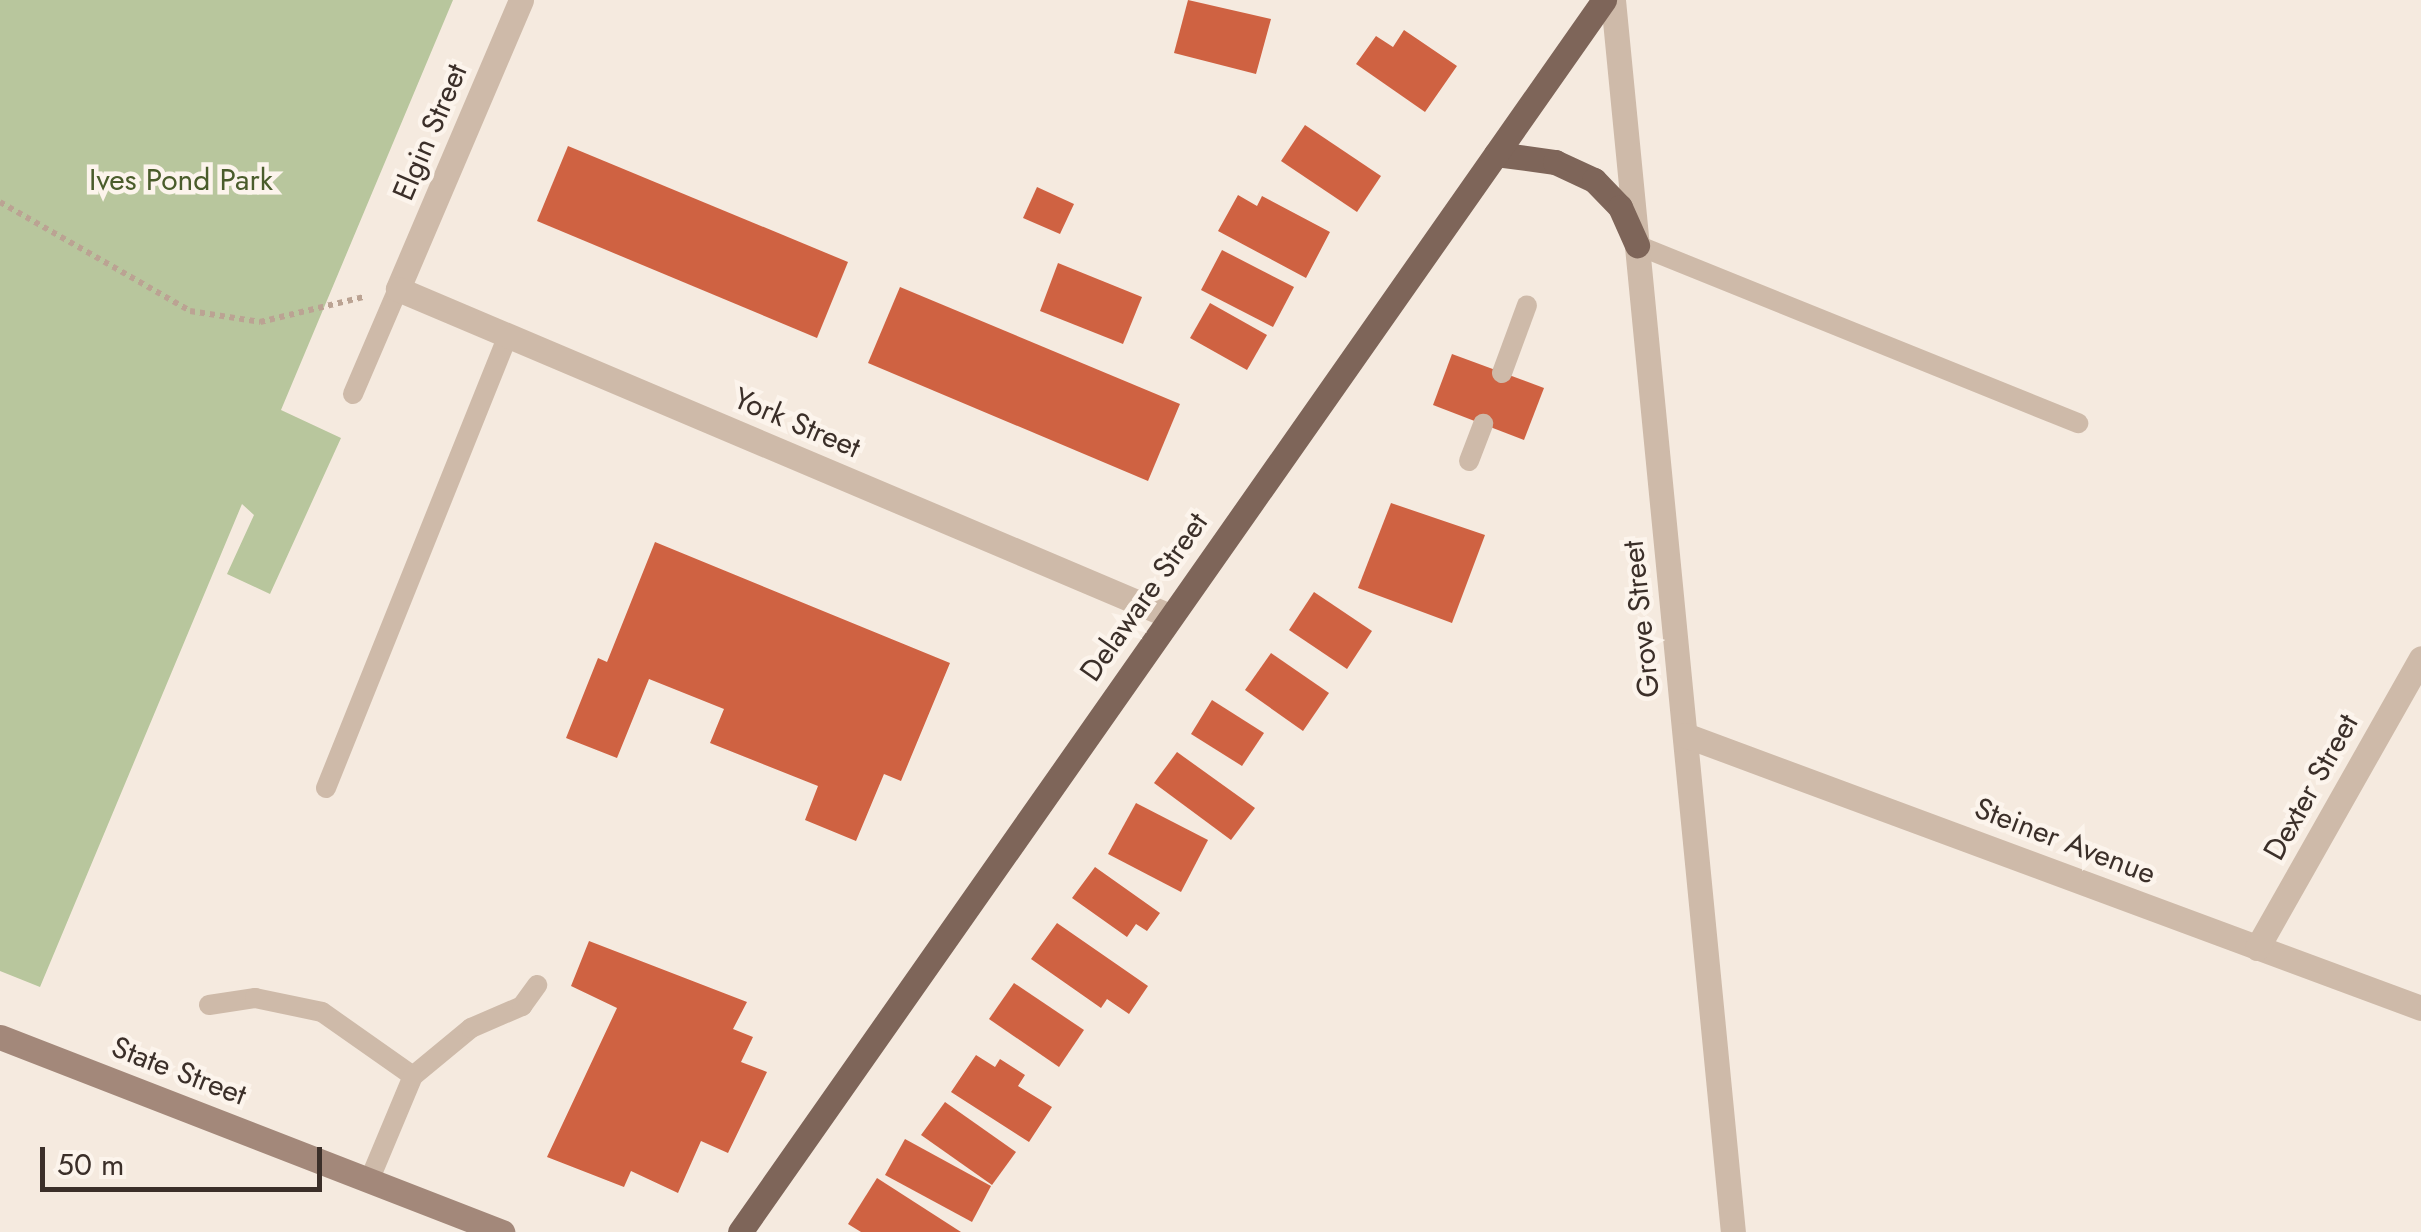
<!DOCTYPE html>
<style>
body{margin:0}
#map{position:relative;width:2421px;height:1232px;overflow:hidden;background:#f5eadf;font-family:Jost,sans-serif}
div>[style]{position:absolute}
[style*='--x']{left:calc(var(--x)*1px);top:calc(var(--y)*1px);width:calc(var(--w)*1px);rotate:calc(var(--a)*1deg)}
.green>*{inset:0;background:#b8c69d}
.building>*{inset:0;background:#cf6242}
.path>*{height:6px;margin-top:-3px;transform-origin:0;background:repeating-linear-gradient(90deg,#bba393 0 5px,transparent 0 10px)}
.lane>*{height:20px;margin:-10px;padding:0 10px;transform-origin:10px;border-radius:10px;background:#cebaa9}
.street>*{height:25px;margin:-12.5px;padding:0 12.5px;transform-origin:12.5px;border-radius:12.5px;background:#cebaa9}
.secondary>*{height:25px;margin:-12.5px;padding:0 12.5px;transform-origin:12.5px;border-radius:12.5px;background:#a3887a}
.primary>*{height:25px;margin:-12.5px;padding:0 12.5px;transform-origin:12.5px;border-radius:12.5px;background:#7e6559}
span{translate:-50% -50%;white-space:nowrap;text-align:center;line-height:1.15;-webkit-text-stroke:9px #fcf4ec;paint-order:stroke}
.street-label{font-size:30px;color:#3b2f29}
.park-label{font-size:30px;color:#4a5c2b}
.scale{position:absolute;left:40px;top:1147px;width:282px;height:45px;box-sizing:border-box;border:5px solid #3b2f29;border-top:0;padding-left:12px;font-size:30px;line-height:35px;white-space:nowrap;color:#3b2f29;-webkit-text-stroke:8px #fcf4ec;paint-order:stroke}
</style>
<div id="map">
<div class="green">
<i style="clip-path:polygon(0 0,453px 0,281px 410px,341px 438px,270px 594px,227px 574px,254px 515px,242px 504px,40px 987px,0 971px)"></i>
</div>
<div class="building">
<i style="clip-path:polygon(1188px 0,1271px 19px,1256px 74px,1174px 53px)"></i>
<i style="clip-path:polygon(1404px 30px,1457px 66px,1425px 112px,1356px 64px,1376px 36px,1393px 47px)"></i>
<i style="clip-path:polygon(1305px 125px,1381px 176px,1357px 212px,1281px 161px)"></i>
<i style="clip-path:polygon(568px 146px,848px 262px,817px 338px,537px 221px)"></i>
<i style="clip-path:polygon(1037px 187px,1074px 204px,1060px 234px,1023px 218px)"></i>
<i style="clip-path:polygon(1238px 195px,1257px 206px,1262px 196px,1330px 232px,1306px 278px,1218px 231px)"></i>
<i style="clip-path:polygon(1222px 250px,1294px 287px,1273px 327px,1201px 290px)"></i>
<i style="clip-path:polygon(1058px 263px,1142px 297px,1123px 344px,1040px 311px)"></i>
<i style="clip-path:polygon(900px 287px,1180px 404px,1148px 481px,868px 363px)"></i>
<i style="clip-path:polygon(1210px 303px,1267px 335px,1247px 370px,1190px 338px)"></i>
<i style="clip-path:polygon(1452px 354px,1544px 388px,1524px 440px,1433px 405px)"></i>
<i style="clip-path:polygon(1391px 503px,1485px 535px,1452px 623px,1358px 588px)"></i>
<i style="clip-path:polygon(655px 542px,950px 663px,901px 781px,884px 774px,856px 841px,805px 820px,818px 786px,710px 743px,724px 709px,649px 679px,617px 758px,566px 738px,598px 658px,607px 662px)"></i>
<i style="clip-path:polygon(1314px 592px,1372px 631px,1347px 669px,1289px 630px)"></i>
<i style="clip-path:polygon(1271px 653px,1329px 693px,1303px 731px,1245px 690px)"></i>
<i style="clip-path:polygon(1212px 700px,1264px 733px,1242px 766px,1191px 734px)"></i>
<i style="clip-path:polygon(1177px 752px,1255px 808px,1231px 840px,1154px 783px)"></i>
<i style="clip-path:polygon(1136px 803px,1208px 840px,1181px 892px,1108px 854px)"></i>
<i style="clip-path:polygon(1095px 867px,1160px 913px,1147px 931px,1136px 924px,1127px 937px,1072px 898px)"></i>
<i style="clip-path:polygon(1057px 923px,1148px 986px,1129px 1014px,1107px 999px,1101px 1008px,1031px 959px)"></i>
<i style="clip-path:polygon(589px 941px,747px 1002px,733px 1029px,753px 1037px,741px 1062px,767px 1072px,728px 1153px,701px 1141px,678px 1193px,631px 1171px,624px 1187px,547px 1157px,617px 1008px,571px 986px)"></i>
<i style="clip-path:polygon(1014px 983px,1084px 1030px,1059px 1067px,989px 1019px)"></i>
<i style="clip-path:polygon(976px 1055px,995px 1067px,1000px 1059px,1025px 1075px,1018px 1086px,1052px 1107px,1029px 1142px,951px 1092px)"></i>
<i style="clip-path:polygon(945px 1102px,1016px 1152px,992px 1185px,921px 1135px)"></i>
<i style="clip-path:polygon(905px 1139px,991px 1186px,972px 1222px,885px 1175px)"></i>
<i style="clip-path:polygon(877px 1178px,961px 1232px,861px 1232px,848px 1224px)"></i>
</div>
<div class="path">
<i style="--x:0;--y:202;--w:219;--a:29.8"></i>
<i style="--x:190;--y:311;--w:71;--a:8.9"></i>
<i style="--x:260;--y:322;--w:106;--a:-13.6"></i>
</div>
<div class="lane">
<i style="--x:1637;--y:245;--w:476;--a:22"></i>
<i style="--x:1502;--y:373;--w:72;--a:-69.8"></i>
<i style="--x:353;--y:394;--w:114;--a:-66.8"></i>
<i style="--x:1469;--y:461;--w:40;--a:-69"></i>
<i style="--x:326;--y:788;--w:487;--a:-68.1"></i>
<i style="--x:209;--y:1005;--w:47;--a:-8.7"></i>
<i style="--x:255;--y:998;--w:68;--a:11.8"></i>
<i style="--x:322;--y:1012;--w:111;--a:35.1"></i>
<i style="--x:369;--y:1181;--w:114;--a:-67.3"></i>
<i style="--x:413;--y:1076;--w:75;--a:-39.6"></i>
<i style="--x:471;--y:1028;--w:56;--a:-23.3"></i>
<i style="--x:522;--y:1006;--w:26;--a:-54"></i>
</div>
<div class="street">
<i style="--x:521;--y:0;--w:314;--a:113.1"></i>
<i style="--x:398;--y:289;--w:838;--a:22.96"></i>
<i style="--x:1613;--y:0;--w:1238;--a:84.44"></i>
<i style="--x:1685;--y:735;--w:785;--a:20.35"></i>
<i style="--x:2257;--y:948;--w:333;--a:-60.5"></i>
</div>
<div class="secondary">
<i style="--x:0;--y:1037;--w:539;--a:21.23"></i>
</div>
<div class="primary">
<i style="--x:1496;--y:154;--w:60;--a:7.7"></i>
<i style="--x:1555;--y:162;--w:43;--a:24.8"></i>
<i style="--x:1594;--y:180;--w:37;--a:46"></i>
<i style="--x:1620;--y:207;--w:42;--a:65.9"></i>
<i style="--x:740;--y:1232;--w:1505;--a:-54.96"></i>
</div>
<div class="street-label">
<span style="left:430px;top:132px;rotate:-67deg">Elgin Street</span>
<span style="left:797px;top:423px;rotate:23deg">York Street</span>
<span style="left:1144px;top:597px;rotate:-55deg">Delaware Street</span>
<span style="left:1641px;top:619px;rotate:-96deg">Grove Street</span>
<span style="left:2311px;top:787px;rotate:-61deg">Dexter Street</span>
<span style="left:2065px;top:841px;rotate:21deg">Steiner Avenue</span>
<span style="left:179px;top:1071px;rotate:21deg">State Street</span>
</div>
<div class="park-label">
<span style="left:181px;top:180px">Ives Pond Park</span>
</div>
<div class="scale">50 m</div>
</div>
